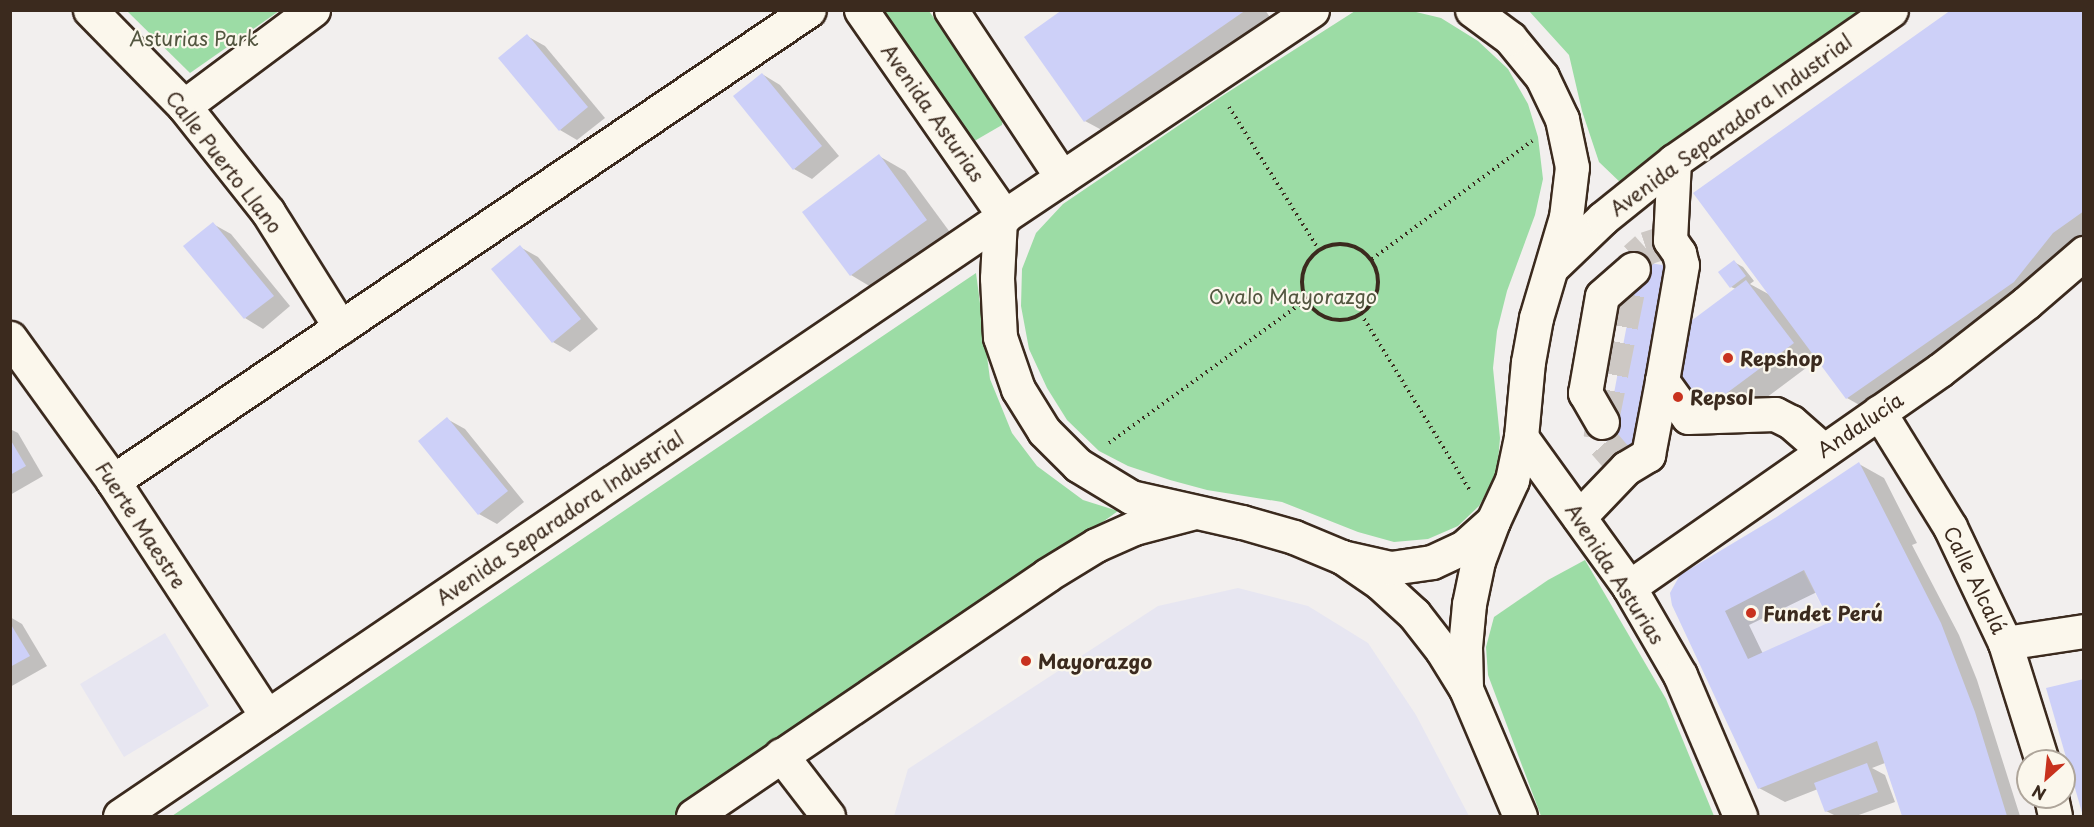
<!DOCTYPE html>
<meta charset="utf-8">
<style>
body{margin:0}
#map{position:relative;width:2094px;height:827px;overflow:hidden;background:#f2efee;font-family:"Playpen Sans",sans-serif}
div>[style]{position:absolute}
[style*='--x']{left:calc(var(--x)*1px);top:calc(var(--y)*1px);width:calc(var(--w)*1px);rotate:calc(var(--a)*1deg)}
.built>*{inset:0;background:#e7e6f1}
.green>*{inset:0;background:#9cdca5}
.shadow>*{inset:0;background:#0003}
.building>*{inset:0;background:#cdd0f8}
.minor-tunnel>*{height:33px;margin-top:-16.5px;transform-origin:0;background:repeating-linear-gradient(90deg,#cdc8c4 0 33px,transparent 0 49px)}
.path>*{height:4px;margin-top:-2px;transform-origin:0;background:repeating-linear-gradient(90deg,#3b2a1e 0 1.5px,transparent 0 6px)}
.path>.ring{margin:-2px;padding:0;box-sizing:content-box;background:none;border:4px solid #3b2a1e;border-radius:50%}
.roads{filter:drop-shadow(2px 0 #3b2a1e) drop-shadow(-2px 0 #3b2a1e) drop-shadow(0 2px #3b2a1e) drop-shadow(0 -2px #3b2a1e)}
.minor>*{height:33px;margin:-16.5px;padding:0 16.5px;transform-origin:16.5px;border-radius:16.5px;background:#fbf7ec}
.major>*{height:33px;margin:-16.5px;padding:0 16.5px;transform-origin:16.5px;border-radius:16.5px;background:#fbf7ec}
.dots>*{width:16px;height:16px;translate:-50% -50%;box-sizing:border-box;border:3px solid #fbf7ec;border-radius:50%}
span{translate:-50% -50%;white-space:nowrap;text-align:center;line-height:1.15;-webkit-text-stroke:4.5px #fbf7ec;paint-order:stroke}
.park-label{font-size:20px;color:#535640}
.street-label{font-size:20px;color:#3b2a1e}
.poi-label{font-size:20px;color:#3b2a1e;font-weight:700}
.left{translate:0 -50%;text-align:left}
.frame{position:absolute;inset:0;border:12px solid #3b2a1e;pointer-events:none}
.north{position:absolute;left:2016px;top:749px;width:60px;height:60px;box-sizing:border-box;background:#fbf7ec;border:2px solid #aea59a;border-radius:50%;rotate:207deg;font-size:16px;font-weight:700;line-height:24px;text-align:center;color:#3b2a1e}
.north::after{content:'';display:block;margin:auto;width:21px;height:27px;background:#c8321e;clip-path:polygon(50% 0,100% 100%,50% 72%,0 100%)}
</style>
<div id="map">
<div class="built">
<i style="clip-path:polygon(1775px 518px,1830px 622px,1848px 665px,1726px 717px,1672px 605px,1670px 593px,1680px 575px)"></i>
<i style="clip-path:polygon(1238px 588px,1308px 606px,1368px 643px,1416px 715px,1469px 816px,894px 816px,908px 769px,1158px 606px)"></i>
<i style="clip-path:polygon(165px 633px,209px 706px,124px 757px,80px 684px)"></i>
</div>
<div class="green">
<i style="clip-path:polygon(127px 11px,279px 11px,190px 73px)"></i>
<i style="clip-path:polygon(875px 11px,929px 11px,997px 107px,1003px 119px,1002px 125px,971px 143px)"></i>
<i style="clip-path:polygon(1355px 11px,1412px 11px,1441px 18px,1478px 41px,1508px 69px,1528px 104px,1538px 137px,1543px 179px,1535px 215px,1507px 291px,1497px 331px,1493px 368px,1500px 438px,1497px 473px,1479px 506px,1458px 526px,1428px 539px,1394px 542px,1358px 532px,1282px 502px,1207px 490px,1170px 480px,1128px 466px,1099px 451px,1067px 420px,1047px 388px,1029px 349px,1021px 306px,1022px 269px,1036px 233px,1063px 204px,1222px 96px)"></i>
<i style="clip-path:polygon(1529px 11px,1860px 11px,1623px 185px,1599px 162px,1582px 111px,1569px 55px)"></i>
<i style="clip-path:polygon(976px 273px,990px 379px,1012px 433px,1037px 466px,1083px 500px,1118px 511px,695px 816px,172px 816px)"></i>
<i style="clip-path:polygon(1585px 560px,1666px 699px,1714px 816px,1541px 816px,1488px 675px,1486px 647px,1494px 617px,1548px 580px)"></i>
</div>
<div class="shadow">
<i style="clip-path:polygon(1065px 10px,1265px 10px,1274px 23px,1111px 135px,1085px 121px)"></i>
<i style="clip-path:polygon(2084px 10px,2084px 244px,1879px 416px,1847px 398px,1818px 359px,1731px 424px,1705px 409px,1736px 289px,1731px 287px,1734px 262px,1743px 267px,1754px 281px,1750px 284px,1772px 296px)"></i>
<i style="clip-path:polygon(527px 36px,545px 46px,605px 118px,577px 140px,560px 130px)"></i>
<i style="clip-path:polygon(762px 74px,780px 85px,839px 156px,812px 179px,794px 169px)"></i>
<i style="clip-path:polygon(879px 156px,905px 171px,952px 235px,876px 290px,851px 275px)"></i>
<i style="clip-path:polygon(213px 224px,231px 234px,290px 306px,263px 329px,245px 318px,186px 246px)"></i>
<i style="clip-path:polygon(520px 247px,538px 257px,598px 329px,570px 352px,553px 342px)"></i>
<i style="clip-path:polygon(1640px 262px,1654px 452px,1615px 445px,1606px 440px)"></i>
<i style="clip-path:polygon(447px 419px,465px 429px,524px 502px,497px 524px,479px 514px)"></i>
<i style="clip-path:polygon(10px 429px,18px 433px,43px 476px,10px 495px)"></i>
<i style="clip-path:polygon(evenodd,1859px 464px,1884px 478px,1917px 543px,1912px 545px,1959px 635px,1977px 680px,2020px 816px,1903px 816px,1885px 763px,1872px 768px,1885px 775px,1895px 802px,1856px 816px,1836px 816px,1826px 811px,1818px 789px,1785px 802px,1759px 788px,1673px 604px,1776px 519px,1859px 464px,1817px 592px,1832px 622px,1763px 654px,1749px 625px,1817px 592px)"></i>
<i style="clip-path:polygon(10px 617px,22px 624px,47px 666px,10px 687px)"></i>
</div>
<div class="building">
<i style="clip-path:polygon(1062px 10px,1246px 10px,1084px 122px,1024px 37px)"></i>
<i style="clip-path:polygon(1951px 10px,2084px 10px,2084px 211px,2053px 233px,2014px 282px,1846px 399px,1693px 193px)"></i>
<i style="clip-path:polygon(527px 34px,588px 107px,559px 131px,498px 58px)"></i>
<i style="clip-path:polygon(762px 73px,822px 146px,793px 170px,733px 96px)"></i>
<i style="clip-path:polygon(879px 154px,927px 220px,850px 276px,802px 212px)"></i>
<i style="clip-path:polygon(213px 222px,274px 296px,244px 319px,183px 246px)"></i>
<i style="clip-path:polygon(520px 245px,581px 319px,552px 343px,491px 269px)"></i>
<i style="clip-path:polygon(1734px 260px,1746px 276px,1730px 288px,1718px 272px)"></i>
<i style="clip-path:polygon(1639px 261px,1679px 268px,1645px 448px,1605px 441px)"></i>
<i style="clip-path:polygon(1746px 280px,1794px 343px,1704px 410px,1677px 373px,1691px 321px)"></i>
<i style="clip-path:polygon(447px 417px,508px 491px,478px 515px,418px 441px)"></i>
<i style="clip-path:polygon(10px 439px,26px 466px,10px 475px)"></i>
<i style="clip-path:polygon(evenodd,1859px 462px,1941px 623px,1975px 712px,2007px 816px,1902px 816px,1877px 741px,1758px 789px,1672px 605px,1670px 593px,1680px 575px,1775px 518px,1859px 462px,1804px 570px,1830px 622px,1748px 659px,1725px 611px,1804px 570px)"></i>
<i style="clip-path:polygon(10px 623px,30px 656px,10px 667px)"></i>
<i style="clip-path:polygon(2084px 679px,2084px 816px,2083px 816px,2046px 688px)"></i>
<i style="clip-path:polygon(1867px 763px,1878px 792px,1825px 812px,1814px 783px)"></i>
</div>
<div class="minor-tunnel">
<i style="--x:1626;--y:468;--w:40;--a:-131"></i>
<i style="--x:1600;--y:438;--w:16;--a:-83"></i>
<i style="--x:1602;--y:422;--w:167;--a:-78.6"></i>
<i style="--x:1635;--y:258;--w:15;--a:-42"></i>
<i style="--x:1646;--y:248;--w:25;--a:-18"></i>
</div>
<div class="path">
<i style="--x:1229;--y:107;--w:169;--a:57.8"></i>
<i class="ring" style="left:1302px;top:244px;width:72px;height:72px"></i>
<i style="--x:1372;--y:259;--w:199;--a:-36.4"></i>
<i style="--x:1361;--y:314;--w:206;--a:58.3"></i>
<i style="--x:1109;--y:443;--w:243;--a:-36"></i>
</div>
<div class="roads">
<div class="minor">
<i style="--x:90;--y:10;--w:134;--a:45.6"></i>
<i style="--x:184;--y:106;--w:135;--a:51.6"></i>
<i style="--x:268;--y:212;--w:136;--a:57.9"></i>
<i style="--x:861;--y:10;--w:252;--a:55.2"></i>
<i style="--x:951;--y:10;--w:201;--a:56.5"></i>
<i style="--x:184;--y:106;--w:161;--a:-36.7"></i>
<i style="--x:1674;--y:161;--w:79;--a:92.9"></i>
<i style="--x:1670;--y:240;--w:16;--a:55"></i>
<i style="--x:1679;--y:253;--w:12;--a:76"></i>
<i style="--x:1682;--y:265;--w:118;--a:99.8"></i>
<i style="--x:1662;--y:381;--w:44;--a:54.2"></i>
<i style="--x:1688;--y:417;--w:87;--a:-2"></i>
<i style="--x:1775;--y:414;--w:18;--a:27"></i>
<i style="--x:1791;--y:422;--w:43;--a:41.2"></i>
<i style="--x:10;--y:338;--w:176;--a:54.2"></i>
<i style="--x:113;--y:481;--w:281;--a:56.8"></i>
<i style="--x:1879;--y:412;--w:135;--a:58.3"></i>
<i style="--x:1950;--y:527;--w:128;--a:64.6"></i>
<i style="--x:2005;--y:643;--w:124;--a:72.6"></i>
<i style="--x:1602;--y:422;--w:34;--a:-120"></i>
<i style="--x:1585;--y:393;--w:98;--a:-80.1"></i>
<i style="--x:1602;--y:296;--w:41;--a:-41.1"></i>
<i style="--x:1521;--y:437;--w:185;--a:54.2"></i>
<i style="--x:1629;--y:587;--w:102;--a:59.9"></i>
<i style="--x:1680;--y:675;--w:153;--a:66.9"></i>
<i style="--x:113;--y:481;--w:840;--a:-34.09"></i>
<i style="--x:1579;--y:517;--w:68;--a:-46.2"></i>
<i style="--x:1626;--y:468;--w:26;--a:-31"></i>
<i style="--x:1648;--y:455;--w:75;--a:-79.3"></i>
<i style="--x:1342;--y:557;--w:46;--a:34.4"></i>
<i style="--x:1380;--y:583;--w:46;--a:42.4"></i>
<i style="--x:1414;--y:614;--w:46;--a:52.1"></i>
<i style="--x:1442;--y:650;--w:46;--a:58.4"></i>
<i style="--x:1466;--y:689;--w:138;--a:67"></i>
<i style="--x:1629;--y:587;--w:379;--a:-34.9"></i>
<i style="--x:1940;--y:370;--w:109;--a:-37.9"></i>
<i style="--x:2026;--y:303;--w:77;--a:-40.8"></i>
<i style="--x:2005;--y:643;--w:80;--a:-8.6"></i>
<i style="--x:1466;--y:688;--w:41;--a:-91.4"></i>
<i style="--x:1465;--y:647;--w:43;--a:-84.7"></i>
<i style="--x:1469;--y:604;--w:44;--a:-78.2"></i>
<i style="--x:1478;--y:561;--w:43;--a:-69.4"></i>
<i style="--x:781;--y:755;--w:77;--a:52.4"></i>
<i style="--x:2051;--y:797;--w:19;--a:78"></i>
</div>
<div class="major">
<i style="--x:1312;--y:10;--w:376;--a:146.2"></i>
<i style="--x:1000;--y:219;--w:59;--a:92.9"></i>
<i style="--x:997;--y:278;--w:59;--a:87.1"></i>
<i style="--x:1000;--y:337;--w:55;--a:70.9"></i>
<i style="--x:1018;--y:389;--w:49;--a:58.2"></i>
<i style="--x:1044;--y:431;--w:48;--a:45"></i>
<i style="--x:1078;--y:465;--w:62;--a:31.1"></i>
<i style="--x:1131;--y:497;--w:114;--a:12.7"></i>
<i style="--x:1242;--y:522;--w:54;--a:16.1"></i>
<i style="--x:1294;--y:537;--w:52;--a:22.6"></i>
<i style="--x:1342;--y:557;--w:50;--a:12.7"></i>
<i style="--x:1391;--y:568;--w:41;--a:-8.3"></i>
<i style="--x:1432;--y:562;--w:35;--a:-25"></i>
<i style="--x:1464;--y:547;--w:39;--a:-42"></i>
<i style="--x:1493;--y:521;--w:45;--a:-65.1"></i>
<i style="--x:1512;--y:480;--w:44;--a:-78.2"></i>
<i style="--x:1521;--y:437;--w:75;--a:-84.7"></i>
<i style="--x:1528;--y:362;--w:45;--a:-79.7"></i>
<i style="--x:1536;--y:318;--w:105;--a:-73.5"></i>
<i style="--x:1566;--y:217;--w:50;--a:-83.2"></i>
<i style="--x:1572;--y:167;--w:49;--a:-101.8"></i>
<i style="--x:1562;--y:119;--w:47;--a:-115.5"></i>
<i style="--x:1542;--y:77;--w:50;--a:-129.4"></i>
<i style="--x:1510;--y:38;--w:47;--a:-143.6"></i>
<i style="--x:1553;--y:266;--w:69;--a:-43.8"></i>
<i style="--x:1603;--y:218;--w:91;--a:-38.8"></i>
<i style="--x:1674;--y:161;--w:264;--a:-34.8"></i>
<i style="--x:120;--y:816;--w:1063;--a:-34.15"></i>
<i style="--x:693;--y:816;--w:428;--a:-34.2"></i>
<i style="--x:1047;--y:575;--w:57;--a:-31.5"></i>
<i style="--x:1096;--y:545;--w:42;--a:-24.1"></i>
<i style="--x:1134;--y:528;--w:59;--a:-14.7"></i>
</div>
</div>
<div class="dots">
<i style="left:1728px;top:358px;background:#c8321e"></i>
<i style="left:1678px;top:397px;background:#c8321e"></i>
<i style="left:1751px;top:613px;background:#c8321e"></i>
<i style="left:1026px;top:661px;background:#c8321e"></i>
</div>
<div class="park-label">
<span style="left:194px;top:38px">Asturias Park</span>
<span style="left:1293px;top:296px">Ovalo Mayorazgo</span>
</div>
<div class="street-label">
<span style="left:933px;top:113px;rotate:55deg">Avenida Asturias</span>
<span style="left:1731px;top:125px;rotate:-36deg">Avenida Separadora Industrial</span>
<span style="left:224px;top:162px;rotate:52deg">Calle Puerto Llano</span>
<span style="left:1860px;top:425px;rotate:-34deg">Andalucía</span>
<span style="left:560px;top:518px;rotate:-34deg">Avenida Separadora Industrial</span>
<span style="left:141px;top:525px;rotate:57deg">Fuerte Maestre</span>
<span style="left:1615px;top:574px;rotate:57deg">Avenida Asturias</span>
<span style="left:1975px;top:580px;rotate:64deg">Calle Alcalá</span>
</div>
<div class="poi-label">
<span class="left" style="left:1740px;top:358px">Repshop</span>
<span class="left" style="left:1690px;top:397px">Repsol</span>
<span class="left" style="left:1763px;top:613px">Fundet Perú</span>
<span class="left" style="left:1038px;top:661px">Mayorazgo</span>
</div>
<div class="frame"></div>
<div class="north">N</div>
</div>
